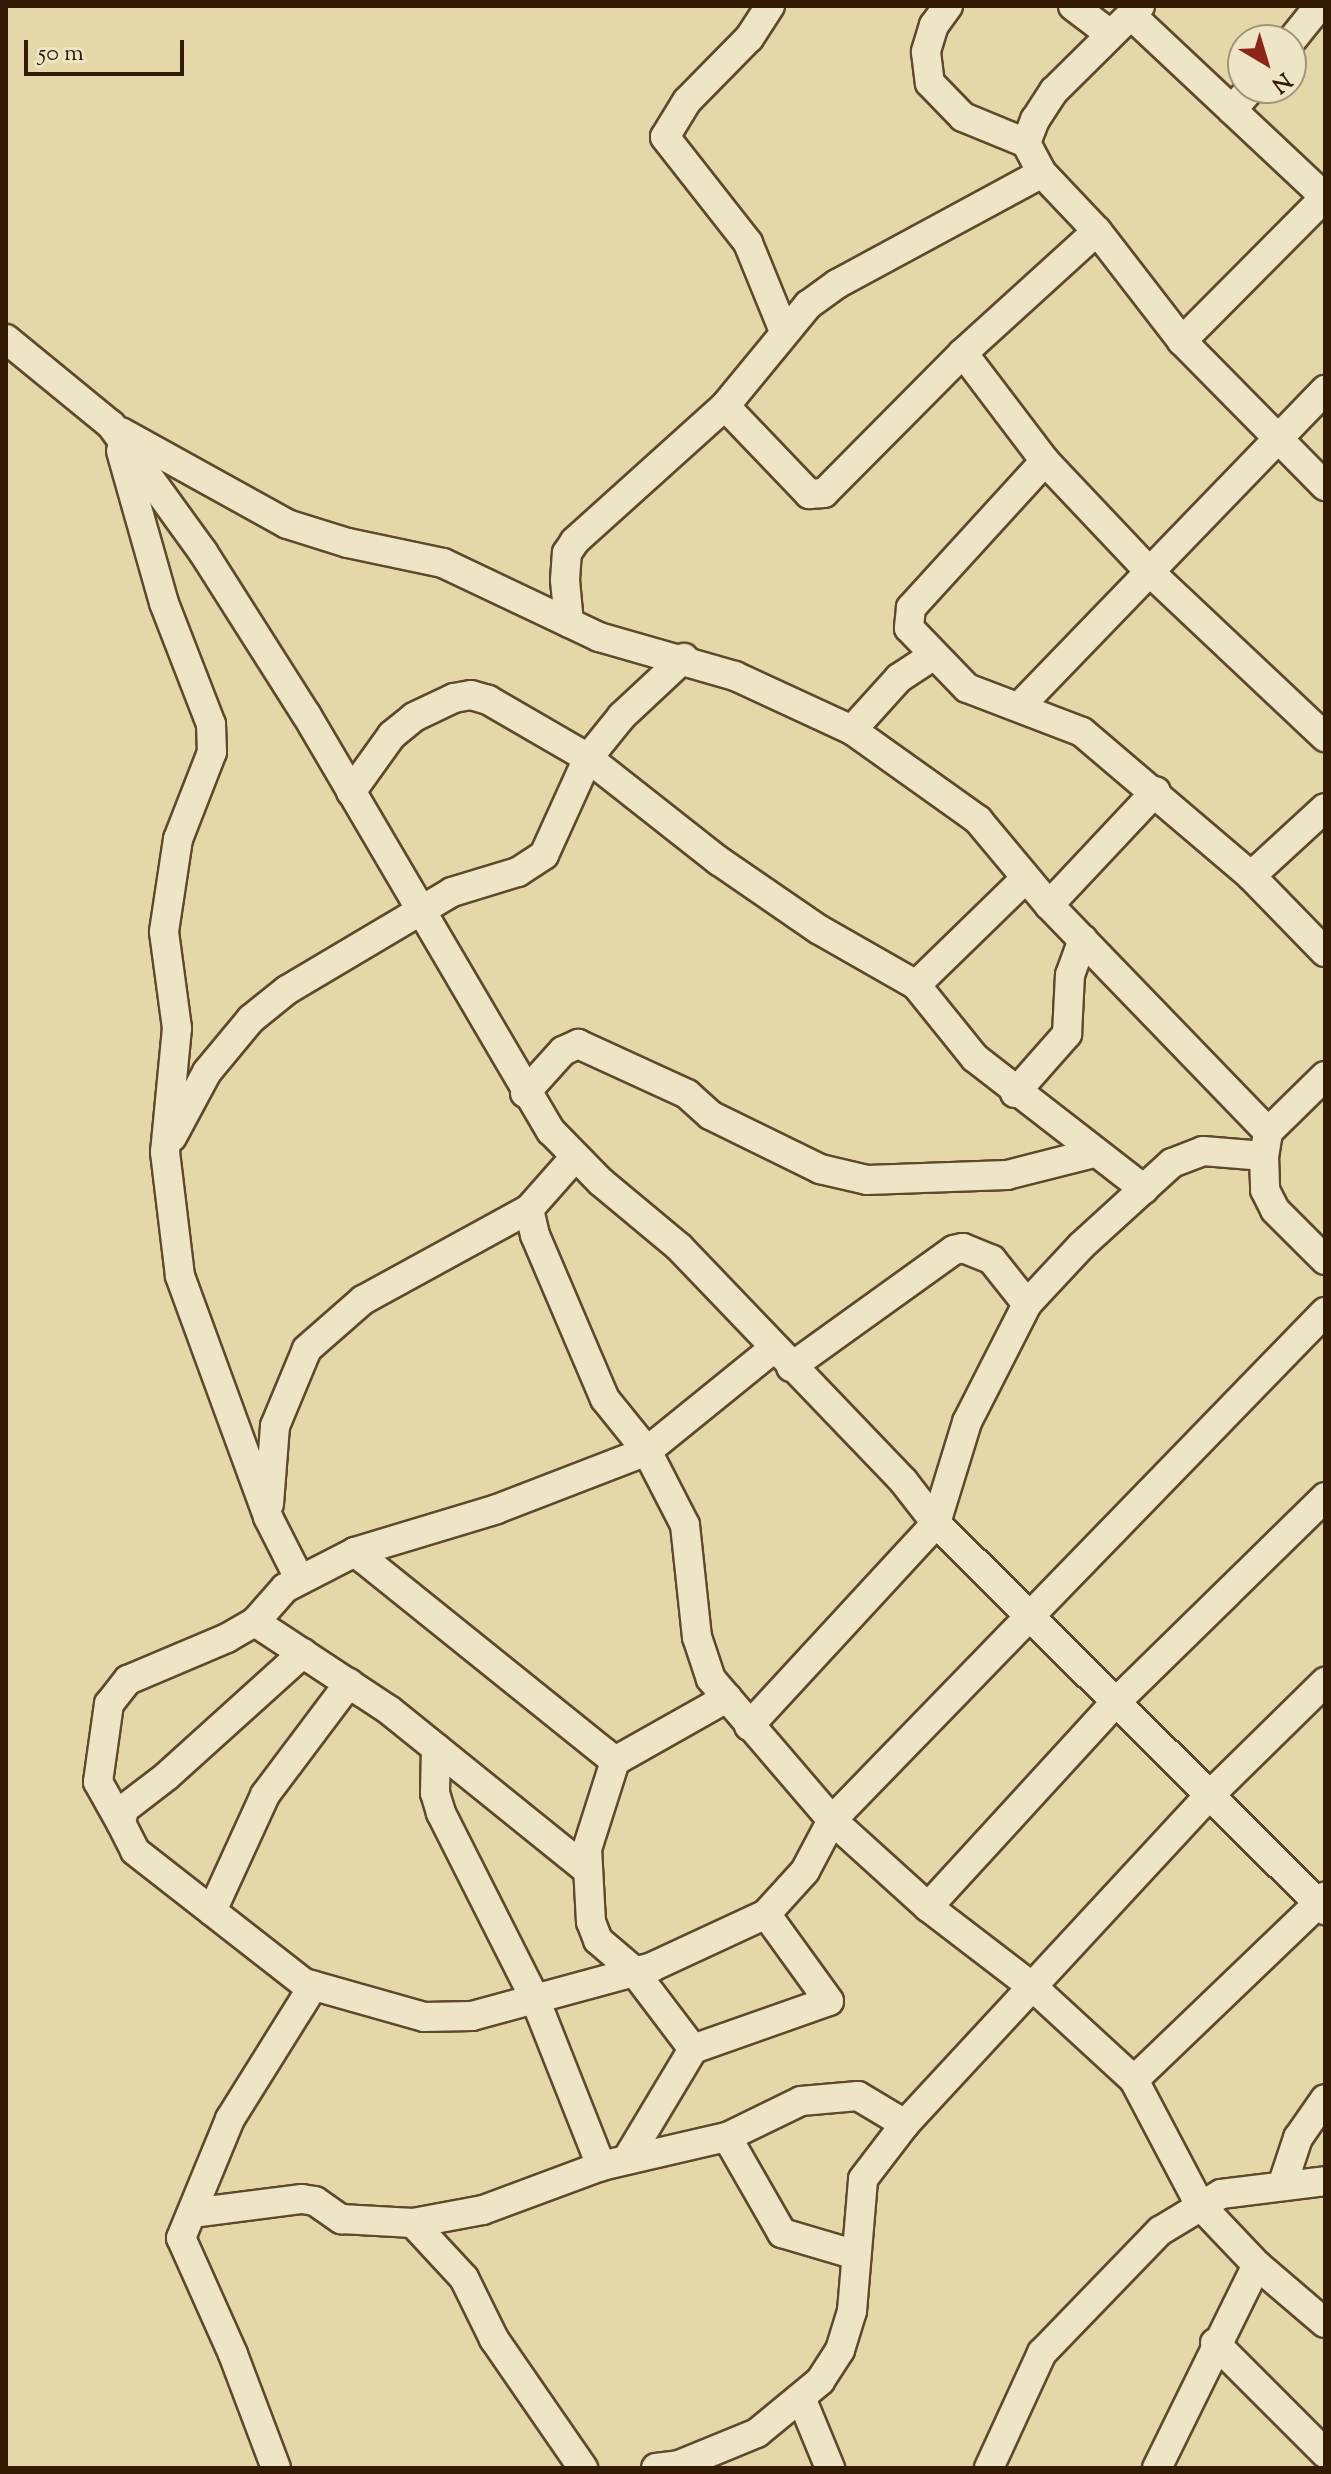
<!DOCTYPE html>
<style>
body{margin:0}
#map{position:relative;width:1331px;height:2474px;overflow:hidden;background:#e4d7a8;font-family:"Sorts Mill Goudy",serif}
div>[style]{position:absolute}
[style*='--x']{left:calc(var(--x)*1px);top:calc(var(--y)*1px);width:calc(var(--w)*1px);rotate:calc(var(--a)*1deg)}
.roads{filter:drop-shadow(2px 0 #5e492c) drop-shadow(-2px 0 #5e492c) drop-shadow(0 2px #5e492c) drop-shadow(0 -2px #5e492c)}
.minor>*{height:28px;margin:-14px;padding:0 14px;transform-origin:14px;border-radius:14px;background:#ede5c6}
span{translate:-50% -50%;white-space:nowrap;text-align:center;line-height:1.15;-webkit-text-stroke:6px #ede5c6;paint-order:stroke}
.frame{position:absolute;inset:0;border:8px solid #321a03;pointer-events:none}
.north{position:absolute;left:1227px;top:24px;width:80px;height:80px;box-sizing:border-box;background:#ede5c6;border:2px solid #a29478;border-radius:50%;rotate:142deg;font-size:22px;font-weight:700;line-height:32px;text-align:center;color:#321a03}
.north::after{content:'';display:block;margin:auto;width:28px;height:36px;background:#8f2418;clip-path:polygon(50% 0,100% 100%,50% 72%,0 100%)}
.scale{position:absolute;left:24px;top:40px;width:160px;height:36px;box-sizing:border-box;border:4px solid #321a03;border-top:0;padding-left:10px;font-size:24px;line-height:28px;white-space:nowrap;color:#321a03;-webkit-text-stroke:6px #ede5c6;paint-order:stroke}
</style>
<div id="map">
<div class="roads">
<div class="minor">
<i style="--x:770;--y:6;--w:38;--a:123"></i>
<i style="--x:749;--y:38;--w:88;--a:134.5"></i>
<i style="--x:687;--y:101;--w:42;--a:121.4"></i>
<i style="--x:665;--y:137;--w:135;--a:51.9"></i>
<i style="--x:748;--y:243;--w:95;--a:67.8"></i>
<i style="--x:948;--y:6;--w:24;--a:126"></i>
<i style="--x:934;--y:25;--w:28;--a:107"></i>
<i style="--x:926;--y:52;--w:31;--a:83"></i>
<i style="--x:930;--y:83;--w:47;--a:45.9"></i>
<i style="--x:963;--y:117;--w:68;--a:22.4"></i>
<i style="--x:1073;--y:6;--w:46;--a:37.1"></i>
<i style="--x:1131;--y:15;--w:266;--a:43.2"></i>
<i style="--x:1291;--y:41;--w:45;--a:-51.3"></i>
<i style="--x:1232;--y:110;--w:29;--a:-49"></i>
<i style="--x:1042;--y:173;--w:34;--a:-118"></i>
<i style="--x:1026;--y:143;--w:25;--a:-69"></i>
<i style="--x:1035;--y:120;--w:35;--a:-57"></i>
<i style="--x:1054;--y:91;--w:121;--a:-44.7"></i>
<i style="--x:6;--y:339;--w:136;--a:39.3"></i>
<i style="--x:111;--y:425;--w:157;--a:54.1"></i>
<i style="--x:203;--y:552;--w:192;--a:57.6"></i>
<i style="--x:306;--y:714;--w:484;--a:59.6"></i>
<i style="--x:551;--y:1131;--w:71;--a:45.6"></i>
<i style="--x:601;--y:1182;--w:102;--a:39.8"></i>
<i style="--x:679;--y:1247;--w:325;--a:46.2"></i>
<i style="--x:904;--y:1482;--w:52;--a:52"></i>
<i style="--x:936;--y:1523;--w:549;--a:44.85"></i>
<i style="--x:1182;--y:341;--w:203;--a:-45.2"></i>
<i style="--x:963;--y:353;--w:136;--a:52.8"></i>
<i style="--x:1045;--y:461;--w:156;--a:46.6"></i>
<i style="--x:1152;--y:574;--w:238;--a:43.3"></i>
<i style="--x:725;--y:406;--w:122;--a:46.3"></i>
<i style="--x:809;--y:494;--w:15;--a:-4"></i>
<i style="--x:824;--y:493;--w:197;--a:-45.2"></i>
<i style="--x:963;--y:353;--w:181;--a:-42.3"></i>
<i style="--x:121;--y:432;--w:190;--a:29"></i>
<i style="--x:287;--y:524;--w:64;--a:17.3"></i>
<i style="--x:348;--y:543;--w:97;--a:11.9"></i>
<i style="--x:443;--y:563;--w:173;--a:25.4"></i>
<i style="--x:599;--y:637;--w:141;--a:16"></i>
<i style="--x:735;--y:676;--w:129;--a:24.8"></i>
<i style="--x:852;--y:730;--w:155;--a:35.5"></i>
<i style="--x:978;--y:820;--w:111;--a:50.1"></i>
<i style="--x:1049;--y:905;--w:315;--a:46"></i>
<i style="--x:121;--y:451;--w:158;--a:74.2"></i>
<i style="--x:164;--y:603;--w:130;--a:68.8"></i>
<i style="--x:211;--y:724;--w:28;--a:88"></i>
<i style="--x:212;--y:752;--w:93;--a:111.3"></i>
<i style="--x:178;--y:839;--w:94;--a:98.6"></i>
<i style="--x:164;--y:932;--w:97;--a:82.3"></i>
<i style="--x:177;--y:1028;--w:125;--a:95.5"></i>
<i style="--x:165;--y:1152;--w:125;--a:83.1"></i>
<i style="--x:180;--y:1276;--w:257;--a:69.9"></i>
<i style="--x:268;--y:1517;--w:68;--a:63.1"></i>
<i style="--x:1045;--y:461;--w:199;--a:132.4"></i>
<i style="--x:911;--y:608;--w:20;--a:96"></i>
<i style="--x:909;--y:628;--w:83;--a:46"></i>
<i style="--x:967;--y:688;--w:123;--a:20.9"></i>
<i style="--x:1082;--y:732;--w:222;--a:40.4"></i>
<i style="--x:1251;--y:876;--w:106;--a:45.8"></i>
<i style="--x:569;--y:623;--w:43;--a:-95.3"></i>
<i style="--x:565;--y:580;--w:27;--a:-86"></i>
<i style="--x:567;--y:553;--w:14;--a:-56"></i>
<i style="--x:575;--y:541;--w:202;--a:-42"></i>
<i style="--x:725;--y:406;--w:131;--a:-50.6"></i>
<i style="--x:808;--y:305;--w:36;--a:-36"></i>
<i style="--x:837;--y:284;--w:233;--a:-28.4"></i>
<i style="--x:1042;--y:173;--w:80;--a:46.5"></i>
<i style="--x:1097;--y:231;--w:139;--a:52.3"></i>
<i style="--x:1182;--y:341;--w:204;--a:45.4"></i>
<i style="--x:1019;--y:707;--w:441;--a:-46"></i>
<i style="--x:852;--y:730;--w:70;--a:-47.9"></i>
<i style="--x:899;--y:678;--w:42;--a:-33.3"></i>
<i style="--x:351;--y:792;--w:70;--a:-54.3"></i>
<i style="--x:392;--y:735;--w:28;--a:-39"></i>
<i style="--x:414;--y:717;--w:44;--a:-25.4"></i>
<i style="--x:454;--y:698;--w:17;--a:-10"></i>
<i style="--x:471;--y:695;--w:18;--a:16"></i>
<i style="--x:488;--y:700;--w:116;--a:30.1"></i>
<i style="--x:588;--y:758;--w:167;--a:38.2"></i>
<i style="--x:719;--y:861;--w:120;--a:34.5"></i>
<i style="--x:818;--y:929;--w:113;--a:29.7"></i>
<i style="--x:916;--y:985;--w:94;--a:51.1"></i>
<i style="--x:975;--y:1058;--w:214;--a:37.8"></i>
<i style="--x:1251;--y:876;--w:100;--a:-42.6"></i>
<i style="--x:1049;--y:905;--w:156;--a:-46.8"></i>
<i style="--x:916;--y:985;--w:153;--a:-44.2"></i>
<i style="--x:1325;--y:1076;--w:80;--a:135.5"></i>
<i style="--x:1268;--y:1132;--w:24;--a:99"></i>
<i style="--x:1264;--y:1156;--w:34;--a:88"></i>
<i style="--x:1265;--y:1190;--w:22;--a:63"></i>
<i style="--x:1275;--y:1210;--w:71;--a:45"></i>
<i style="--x:525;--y:1093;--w:57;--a:-47.9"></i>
<i style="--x:563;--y:1051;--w:17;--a:-25"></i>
<i style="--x:578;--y:1044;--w:120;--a:24.6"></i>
<i style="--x:687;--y:1094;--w:31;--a:42"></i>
<i style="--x:710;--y:1115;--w:123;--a:26.1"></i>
<i style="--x:820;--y:1169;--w:48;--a:13.2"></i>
<i style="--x:867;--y:1180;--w:140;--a:-2"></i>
<i style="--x:1007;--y:1175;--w:90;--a:-14.2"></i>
<i style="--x:1015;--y:1093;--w:79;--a:-48.6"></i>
<i style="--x:1067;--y:1034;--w:59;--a:-87.1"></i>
<i style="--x:1070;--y:975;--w:38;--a:-70"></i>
<i style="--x:172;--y:1137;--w:74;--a:-61.7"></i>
<i style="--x:207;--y:1072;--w:69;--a:-50.3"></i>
<i style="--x:251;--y:1019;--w:46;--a:-38.9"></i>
<i style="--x:287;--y:990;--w:192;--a:-30.7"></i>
<i style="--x:452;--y:892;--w:69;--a:-16.9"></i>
<i style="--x:518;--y:872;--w:31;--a:-33"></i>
<i style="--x:544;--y:855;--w:107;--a:-65.6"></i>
<i style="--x:588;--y:758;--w:54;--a:-51"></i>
<i style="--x:622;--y:716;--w:85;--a:-43.1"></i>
<i style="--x:575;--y:1157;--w:69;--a:131.5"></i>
<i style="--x:529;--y:1209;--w:27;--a:77"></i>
<i style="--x:535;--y:1235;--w:178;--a:66.9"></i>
<i style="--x:605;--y:1399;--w:67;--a:51.1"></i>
<i style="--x:647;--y:1451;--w:83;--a:62.8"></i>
<i style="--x:685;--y:1525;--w:113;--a:83.9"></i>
<i style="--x:697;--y:1637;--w:44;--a:71.6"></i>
<i style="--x:711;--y:1679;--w:186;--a:49.4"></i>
<i style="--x:832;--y:1820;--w:130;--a:42.2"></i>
<i style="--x:928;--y:1907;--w:133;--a:37.4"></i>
<i style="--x:1034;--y:1988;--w:136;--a:42.6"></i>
<i style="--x:1134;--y:2080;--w:141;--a:62.2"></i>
<i style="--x:1200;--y:2205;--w:83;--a:46.5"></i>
<i style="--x:1257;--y:2265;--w:89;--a:40.5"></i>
<i style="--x:791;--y:1367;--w:201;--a:-35.7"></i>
<i style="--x:954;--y:1250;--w:9;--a:-13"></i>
<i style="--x:963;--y:1248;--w:31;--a:22"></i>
<i style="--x:992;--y:1260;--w:56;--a:51.5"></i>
<i style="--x:269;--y:1504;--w:78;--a:-85.6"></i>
<i style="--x:275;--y:1426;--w:83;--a:-67.4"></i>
<i style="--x:307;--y:1349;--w:74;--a:-41.2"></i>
<i style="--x:363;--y:1300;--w:189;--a:-28.7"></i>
<i style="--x:355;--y:1552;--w:334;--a:38.8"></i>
<i style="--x:255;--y:1622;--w:160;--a:33.3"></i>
<i style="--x:389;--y:1710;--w:253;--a:38.9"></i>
<i style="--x:303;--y:1653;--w:183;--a:137.9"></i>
<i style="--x:167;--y:1776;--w:54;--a:142.5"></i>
<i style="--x:124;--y:1809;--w:14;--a:102"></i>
<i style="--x:121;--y:1823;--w:31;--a:63"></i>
<i style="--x:135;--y:1851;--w:214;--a:38"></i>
<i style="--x:304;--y:1983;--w:125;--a:15.8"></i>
<i style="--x:424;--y:2017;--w:48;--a:-1.2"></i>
<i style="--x:472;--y:2016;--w:187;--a:-15.2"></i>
<i style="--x:652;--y:1967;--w:126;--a:-24.9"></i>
<i style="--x:766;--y:1914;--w:58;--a:-47.8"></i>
<i style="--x:805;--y:1871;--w:58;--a:-62.1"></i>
<i style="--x:832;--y:1820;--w:708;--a:-45.86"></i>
<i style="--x:749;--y:1726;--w:276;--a:-47.3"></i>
<i style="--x:936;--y:1523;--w:106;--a:-72.9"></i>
<i style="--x:967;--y:1422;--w:132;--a:-63"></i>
<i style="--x:1027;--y:1304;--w:79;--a:-47"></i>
<i style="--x:1081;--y:1246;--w:123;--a:-42.4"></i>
<i style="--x:1172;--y:1163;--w:33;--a:-21"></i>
<i style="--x:1203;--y:1151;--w:61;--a:4.7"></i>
<i style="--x:436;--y:1748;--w:45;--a:91.3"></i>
<i style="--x:435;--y:1793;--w:21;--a:73"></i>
<i style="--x:441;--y:1813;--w:208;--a:63.2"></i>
<i style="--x:535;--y:1999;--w:180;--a:68.4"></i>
<i style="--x:121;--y:1823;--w:47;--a:-119.3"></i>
<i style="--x:98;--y:1782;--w:79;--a:-82"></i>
<i style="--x:109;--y:1704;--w:31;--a:-52"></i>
<i style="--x:128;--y:1680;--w:108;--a:-23"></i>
<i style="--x:227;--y:1638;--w:32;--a:-30"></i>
<i style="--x:255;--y:1622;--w:45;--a:-48.6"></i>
<i style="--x:285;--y:1588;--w:79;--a:-27.2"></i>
<i style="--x:355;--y:1552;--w:148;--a:-16.8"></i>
<i style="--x:497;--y:1509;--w:161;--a:-21.1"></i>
<i style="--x:647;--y:1451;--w:162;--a:-39"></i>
<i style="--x:928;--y:1907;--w:278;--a:-47.5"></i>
<i style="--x:1116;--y:1702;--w:293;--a:-44.4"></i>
<i style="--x:212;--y:1911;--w:128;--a:-65.4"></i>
<i style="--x:265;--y:1795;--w:140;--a:-53.1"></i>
<i style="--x:693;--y:2049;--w:99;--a:-127.2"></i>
<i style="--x:633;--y:1970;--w:46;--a:-139.4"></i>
<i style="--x:598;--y:1940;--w:19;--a:-111"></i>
<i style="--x:591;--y:1922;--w:73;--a:-93.1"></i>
<i style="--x:587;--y:1849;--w:92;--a:-72.3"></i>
<i style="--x:615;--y:1761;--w:129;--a:-29.4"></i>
<i style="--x:1134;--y:2080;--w:265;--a:-43.8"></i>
<i style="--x:727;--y:2137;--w:111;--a:60.2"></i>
<i style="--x:782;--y:2233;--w:74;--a:16.5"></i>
<i style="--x:627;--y:2159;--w:128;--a:-59"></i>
<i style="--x:693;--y:2049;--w:144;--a:-19.4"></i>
<i style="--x:829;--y:2001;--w:107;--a:-125.9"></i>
<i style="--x:1282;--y:2186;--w:51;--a:-71.6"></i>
<i style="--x:1298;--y:2138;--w:47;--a:-55.3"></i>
<i style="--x:192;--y:2213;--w:111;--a:-7.3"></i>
<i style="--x:302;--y:2199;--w:13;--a:9"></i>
<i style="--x:315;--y:2201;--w:32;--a:35"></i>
<i style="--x:341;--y:2219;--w:72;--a:3.2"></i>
<i style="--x:413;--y:2223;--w:71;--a:-10.5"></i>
<i style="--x:483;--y:2210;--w:126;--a:-20.4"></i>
<i style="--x:601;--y:2166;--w:129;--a:-13"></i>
<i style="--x:727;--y:2137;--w:82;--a:-25.9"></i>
<i style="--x:801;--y:2101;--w:57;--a:-5"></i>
<i style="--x:858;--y:2096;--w:55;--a:30.8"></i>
<i style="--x:413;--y:2223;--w:75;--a:47.2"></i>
<i style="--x:464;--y:2278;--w:68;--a:63.8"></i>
<i style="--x:494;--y:2339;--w:157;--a:55.4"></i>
<i style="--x:1215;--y:2343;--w:156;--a:45"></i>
<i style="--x:802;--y:2400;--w:74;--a:67.6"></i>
<i style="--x:276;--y:2468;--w:122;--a:-110.7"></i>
<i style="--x:233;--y:2354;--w:127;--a:-114.1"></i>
<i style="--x:181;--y:2238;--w:129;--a:-67.6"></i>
<i style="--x:230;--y:2119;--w:157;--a:-58"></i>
<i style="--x:656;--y:2468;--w:23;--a:-7"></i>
<i style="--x:679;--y:2465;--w:84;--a:-22.3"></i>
<i style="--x:757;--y:2433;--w:82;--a:-39.5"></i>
<i style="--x:820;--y:2381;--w:37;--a:-57"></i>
<i style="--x:840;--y:2350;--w:41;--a:-72.9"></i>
<i style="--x:852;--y:2311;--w:132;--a:-85.2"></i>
<i style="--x:863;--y:2179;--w:69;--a:-52.6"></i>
<i style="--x:905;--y:2124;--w:447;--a:-47.2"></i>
<i style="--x:1209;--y:1796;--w:163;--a:-44.5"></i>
<i style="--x:989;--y:2468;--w:127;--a:-65.3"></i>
<i style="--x:1042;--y:2353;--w:170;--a:-46"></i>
<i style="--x:1160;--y:2231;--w:71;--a:-31.2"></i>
<i style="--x:1221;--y:2194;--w:105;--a:-7.1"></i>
<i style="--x:1157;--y:2468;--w:226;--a:-63.8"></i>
</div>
</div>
<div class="frame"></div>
<div class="north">N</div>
<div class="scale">50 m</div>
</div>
